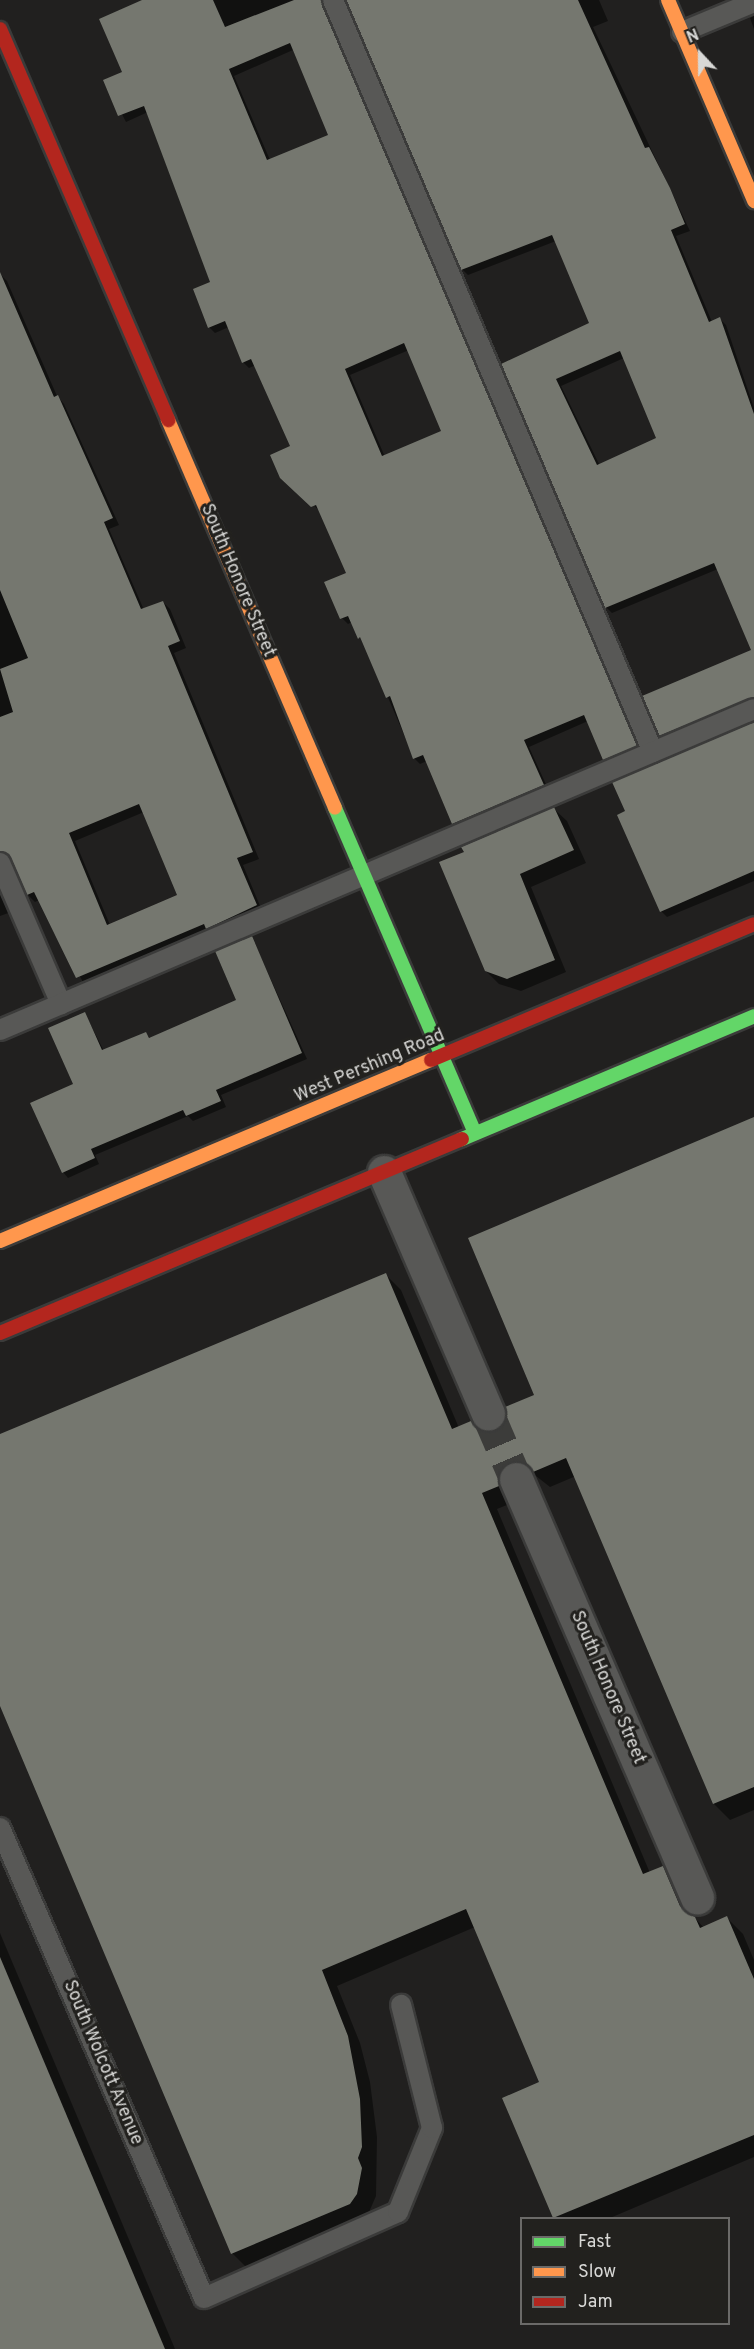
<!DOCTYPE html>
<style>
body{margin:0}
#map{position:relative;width:754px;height:2349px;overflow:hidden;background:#21201f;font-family:Overpass,sans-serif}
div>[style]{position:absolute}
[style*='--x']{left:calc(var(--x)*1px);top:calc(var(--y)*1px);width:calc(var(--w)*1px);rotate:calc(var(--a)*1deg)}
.shadow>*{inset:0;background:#0007}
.building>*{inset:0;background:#75776f}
.street-tunnel>*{height:33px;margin-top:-16.5px;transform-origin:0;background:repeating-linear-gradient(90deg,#3c3c3a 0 33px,transparent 0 49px)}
.roads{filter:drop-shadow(2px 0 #3b3b3a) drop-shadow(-2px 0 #3b3b3a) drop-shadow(0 2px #3b3b3a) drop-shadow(0 -2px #3b3b3a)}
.lane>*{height:20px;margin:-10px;padding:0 10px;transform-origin:10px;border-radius:10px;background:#585856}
.street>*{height:33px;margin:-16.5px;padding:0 16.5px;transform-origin:16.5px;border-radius:16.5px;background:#585856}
.fast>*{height:14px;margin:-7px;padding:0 7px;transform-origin:7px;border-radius:7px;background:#63d668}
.slow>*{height:14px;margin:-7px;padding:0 7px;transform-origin:7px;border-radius:7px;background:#ff974d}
.jam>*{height:14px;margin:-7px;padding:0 7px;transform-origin:7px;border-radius:7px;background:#b3261e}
span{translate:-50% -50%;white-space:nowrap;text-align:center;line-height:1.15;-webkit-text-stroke:6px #22211e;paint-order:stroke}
.street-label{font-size:18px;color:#d8d8d6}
.legend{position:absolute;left:520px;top:2217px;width:210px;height:108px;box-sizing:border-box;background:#22211e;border:2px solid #6b6a68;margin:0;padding:8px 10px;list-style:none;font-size:18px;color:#d8d8d6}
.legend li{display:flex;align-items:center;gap:12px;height:30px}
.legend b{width:30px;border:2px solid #6b6a68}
.north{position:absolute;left:670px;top:24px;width:60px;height:60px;-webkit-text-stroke:4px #22211e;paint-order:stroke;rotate:338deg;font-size:16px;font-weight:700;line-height:24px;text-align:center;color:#d8d8d6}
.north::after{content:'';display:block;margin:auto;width:21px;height:27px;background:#d8d8d6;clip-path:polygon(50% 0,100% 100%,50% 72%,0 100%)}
</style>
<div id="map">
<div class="shadow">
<i style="clip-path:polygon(evenodd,146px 0,329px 0,327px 12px,642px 752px,611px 765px,588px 721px,529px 747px,549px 791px,460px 830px,453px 824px,427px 761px,420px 764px,414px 758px,365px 644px,352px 622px,348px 624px,342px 618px,348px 574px,320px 511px,281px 477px,292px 447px,256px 365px,249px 368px,243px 362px,229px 327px,215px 333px,209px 327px,211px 283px,148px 112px,126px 122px,105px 81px,124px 73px,146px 0,293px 50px,330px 135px,270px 160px,234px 76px,293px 50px,146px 0,409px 350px,443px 431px,385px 457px,350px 375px,409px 350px)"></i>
<i style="clip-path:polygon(evenodd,346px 0,599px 0,608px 21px,593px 27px,690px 231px,676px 236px,712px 322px,720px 319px,726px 325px,754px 408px,754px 704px,667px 742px,661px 735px,644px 697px,753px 651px,718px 569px,612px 613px,606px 607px,503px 364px,591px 324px,556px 241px,468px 275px,462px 269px,346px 0,624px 358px,658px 439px,600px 466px,561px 386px,624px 358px)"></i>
<i style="clip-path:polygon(754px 16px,754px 29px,750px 18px)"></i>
<i style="clip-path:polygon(evenodd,0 274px,7px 281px,57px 396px,64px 404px,119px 525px,109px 529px,144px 610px,163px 602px,170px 609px,186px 648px,174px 653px,259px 859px,243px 865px,263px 913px,84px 984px,39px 900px,35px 902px,28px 895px,14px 860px,9px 857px,0 861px,0 274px,144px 812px,179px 896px,110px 925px,75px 841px,144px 812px)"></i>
<i style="clip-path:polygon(754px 724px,754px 881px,667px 917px,661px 911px)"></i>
<i style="clip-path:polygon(554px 809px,567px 821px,586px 863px,531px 887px,566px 972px,521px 991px,499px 984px,486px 971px,466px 853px)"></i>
<i style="clip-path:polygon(0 887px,11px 912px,0 916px)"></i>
<i style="clip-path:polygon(252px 938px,307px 1059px,221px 1095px,226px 1107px,193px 1121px,188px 1116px,95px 1155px,99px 1164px,68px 1178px,63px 1172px,85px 1014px,104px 1051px,146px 1034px,150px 1038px,238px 1001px)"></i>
<i style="clip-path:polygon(754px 1119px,754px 1810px,730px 1820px,714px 1804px,576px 1476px,550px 1487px,536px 1476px,524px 1478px,514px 1502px,497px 1509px,650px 1873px,662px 1868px,678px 1884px,693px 1916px,704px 1928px,727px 1918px,743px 1934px,754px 1960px,754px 2157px,610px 2218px,555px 2218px,504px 2098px,541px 2083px,475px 1927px,337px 1986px,360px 2043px,370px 2082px,377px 2137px,376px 2196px,366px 2219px,248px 2269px,232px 2253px,0 1702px,0 1436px,385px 1274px,401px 1290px,459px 1428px,495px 1433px,536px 1396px)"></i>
<i style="clip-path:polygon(0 1933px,175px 2349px,0 2349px)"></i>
</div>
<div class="building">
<i style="clip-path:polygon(evenodd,142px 0,213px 0,225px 27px,294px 0,321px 0,637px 746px,603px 760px,584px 715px,524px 740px,544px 785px,452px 824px,423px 755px,413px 759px,390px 696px,386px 698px,360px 637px,358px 639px,348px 616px,340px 619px,324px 582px,346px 573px,316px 505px,311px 507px,280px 478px,270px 455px,290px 446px,251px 359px,242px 363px,225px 321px,208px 328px,193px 289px,210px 282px,144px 106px,118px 116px,103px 80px,122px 72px,99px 19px,142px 0,290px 43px,328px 135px,267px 160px,229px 69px,290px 43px,142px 0,404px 343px,441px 431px,382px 456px,345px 369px,404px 343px)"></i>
<i style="clip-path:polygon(evenodd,346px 0,578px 0,645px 148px,649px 147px,670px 188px,685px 224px,671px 230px,709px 322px,720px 317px,754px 414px,754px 697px,659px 736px,642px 696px,751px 650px,714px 563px,605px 608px,501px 364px,589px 323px,552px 235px,461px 270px,346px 0,620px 351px,656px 438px,597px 465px,556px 379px,620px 351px)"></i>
<i style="clip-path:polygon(evenodd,0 272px,54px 397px,58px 395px,113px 518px,104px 522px,141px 609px,163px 601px,180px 641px,168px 646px,253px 852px,237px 858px,257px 905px,206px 929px,204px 924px,76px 978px,34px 892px,27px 895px,11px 858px,0 851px,0 717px,13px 712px,0 669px,28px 658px,0 590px,0 272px,139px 804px,177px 895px,107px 925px,69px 833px,139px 804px)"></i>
<i style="clip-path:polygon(754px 722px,754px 871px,660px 912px,617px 815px,625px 811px,612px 782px)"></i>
<i style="clip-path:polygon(554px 807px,574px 850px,520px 874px,555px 960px,507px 979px,485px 971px,439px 862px,464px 852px,461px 847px)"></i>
<i style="clip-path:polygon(252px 936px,302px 1053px,216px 1090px,221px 1101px,186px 1116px,183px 1110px,91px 1149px,95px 1158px,62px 1173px,30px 1103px,73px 1084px,48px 1028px,85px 1012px,102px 1050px,146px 1032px,149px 1038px,236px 1000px,215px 951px)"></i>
<i style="clip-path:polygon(754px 1117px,754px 1787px,713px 1804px,566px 1458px,533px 1472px,527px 1464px,509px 1462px,501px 1468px,499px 1486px,482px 1493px,643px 1874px,663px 1866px,680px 1906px,695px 1917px,700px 1928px,727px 1916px,754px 1979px,754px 2135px,553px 2218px,502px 2098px,539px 2082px,466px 1909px,322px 1970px,348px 2036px,360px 2099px,362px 2147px,358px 2158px,362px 2168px,357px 2194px,350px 2204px,231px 2254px,0 1706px,0 1434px,386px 1273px,452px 1429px,471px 1421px,477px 1429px,495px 1431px,503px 1425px,505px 1407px,534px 1395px,468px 1238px)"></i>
<i style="clip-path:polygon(0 1957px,165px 2349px,0 2349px)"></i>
</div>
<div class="street-tunnel">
<i style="--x:488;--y:1414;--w:71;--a:66.7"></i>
</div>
<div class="roads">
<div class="lane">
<i style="--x:333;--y:0;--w:817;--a:66.95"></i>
<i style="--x:682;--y:32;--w:78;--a:-22.6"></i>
<i style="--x:0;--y:863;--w:154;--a:66.6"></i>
<i style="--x:0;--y:1030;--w:819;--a:-23.06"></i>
<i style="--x:0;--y:1828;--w:512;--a:66.54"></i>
<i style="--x:204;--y:2298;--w:212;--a:-23.9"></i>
<i style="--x:398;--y:2212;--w:91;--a:-68"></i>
<i style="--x:432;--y:2128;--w:127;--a:-104.1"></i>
</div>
<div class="street">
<i style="--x:384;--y:1172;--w:263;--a:66.7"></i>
<i style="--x:516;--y:1479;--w:456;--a:66.6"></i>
</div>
<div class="fast">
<i style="--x:335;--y:808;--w:354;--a:66.7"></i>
<i style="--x:462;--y:1139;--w:317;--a:-22.8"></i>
</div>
<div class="slow">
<i style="--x:668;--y:0;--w:219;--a:66.8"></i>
<i style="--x:168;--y:420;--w:422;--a:66.7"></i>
<i style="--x:0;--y:1241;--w:467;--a:-22.8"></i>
</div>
<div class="jam">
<i style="--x:0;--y:29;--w:426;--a:66.7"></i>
<i style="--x:431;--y:1060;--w:350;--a:-22.8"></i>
<i style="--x:0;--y:1333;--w:501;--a:-22.78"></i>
</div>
</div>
<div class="street-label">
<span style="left:237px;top:581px;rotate:67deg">South Honore Street</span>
<span style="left:370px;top:1067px;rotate:-23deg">West Pershing Road</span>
<span style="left:607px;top:1688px;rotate:67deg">South Honore Street</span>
<span style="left:102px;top:2063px;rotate:67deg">South Wolcott Avenue</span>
</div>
<ul class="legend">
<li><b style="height:8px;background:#63d668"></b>Fast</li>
<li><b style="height:8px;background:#ff974d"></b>Slow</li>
<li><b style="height:8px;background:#b3261e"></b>Jam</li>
</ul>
<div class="north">N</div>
</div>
